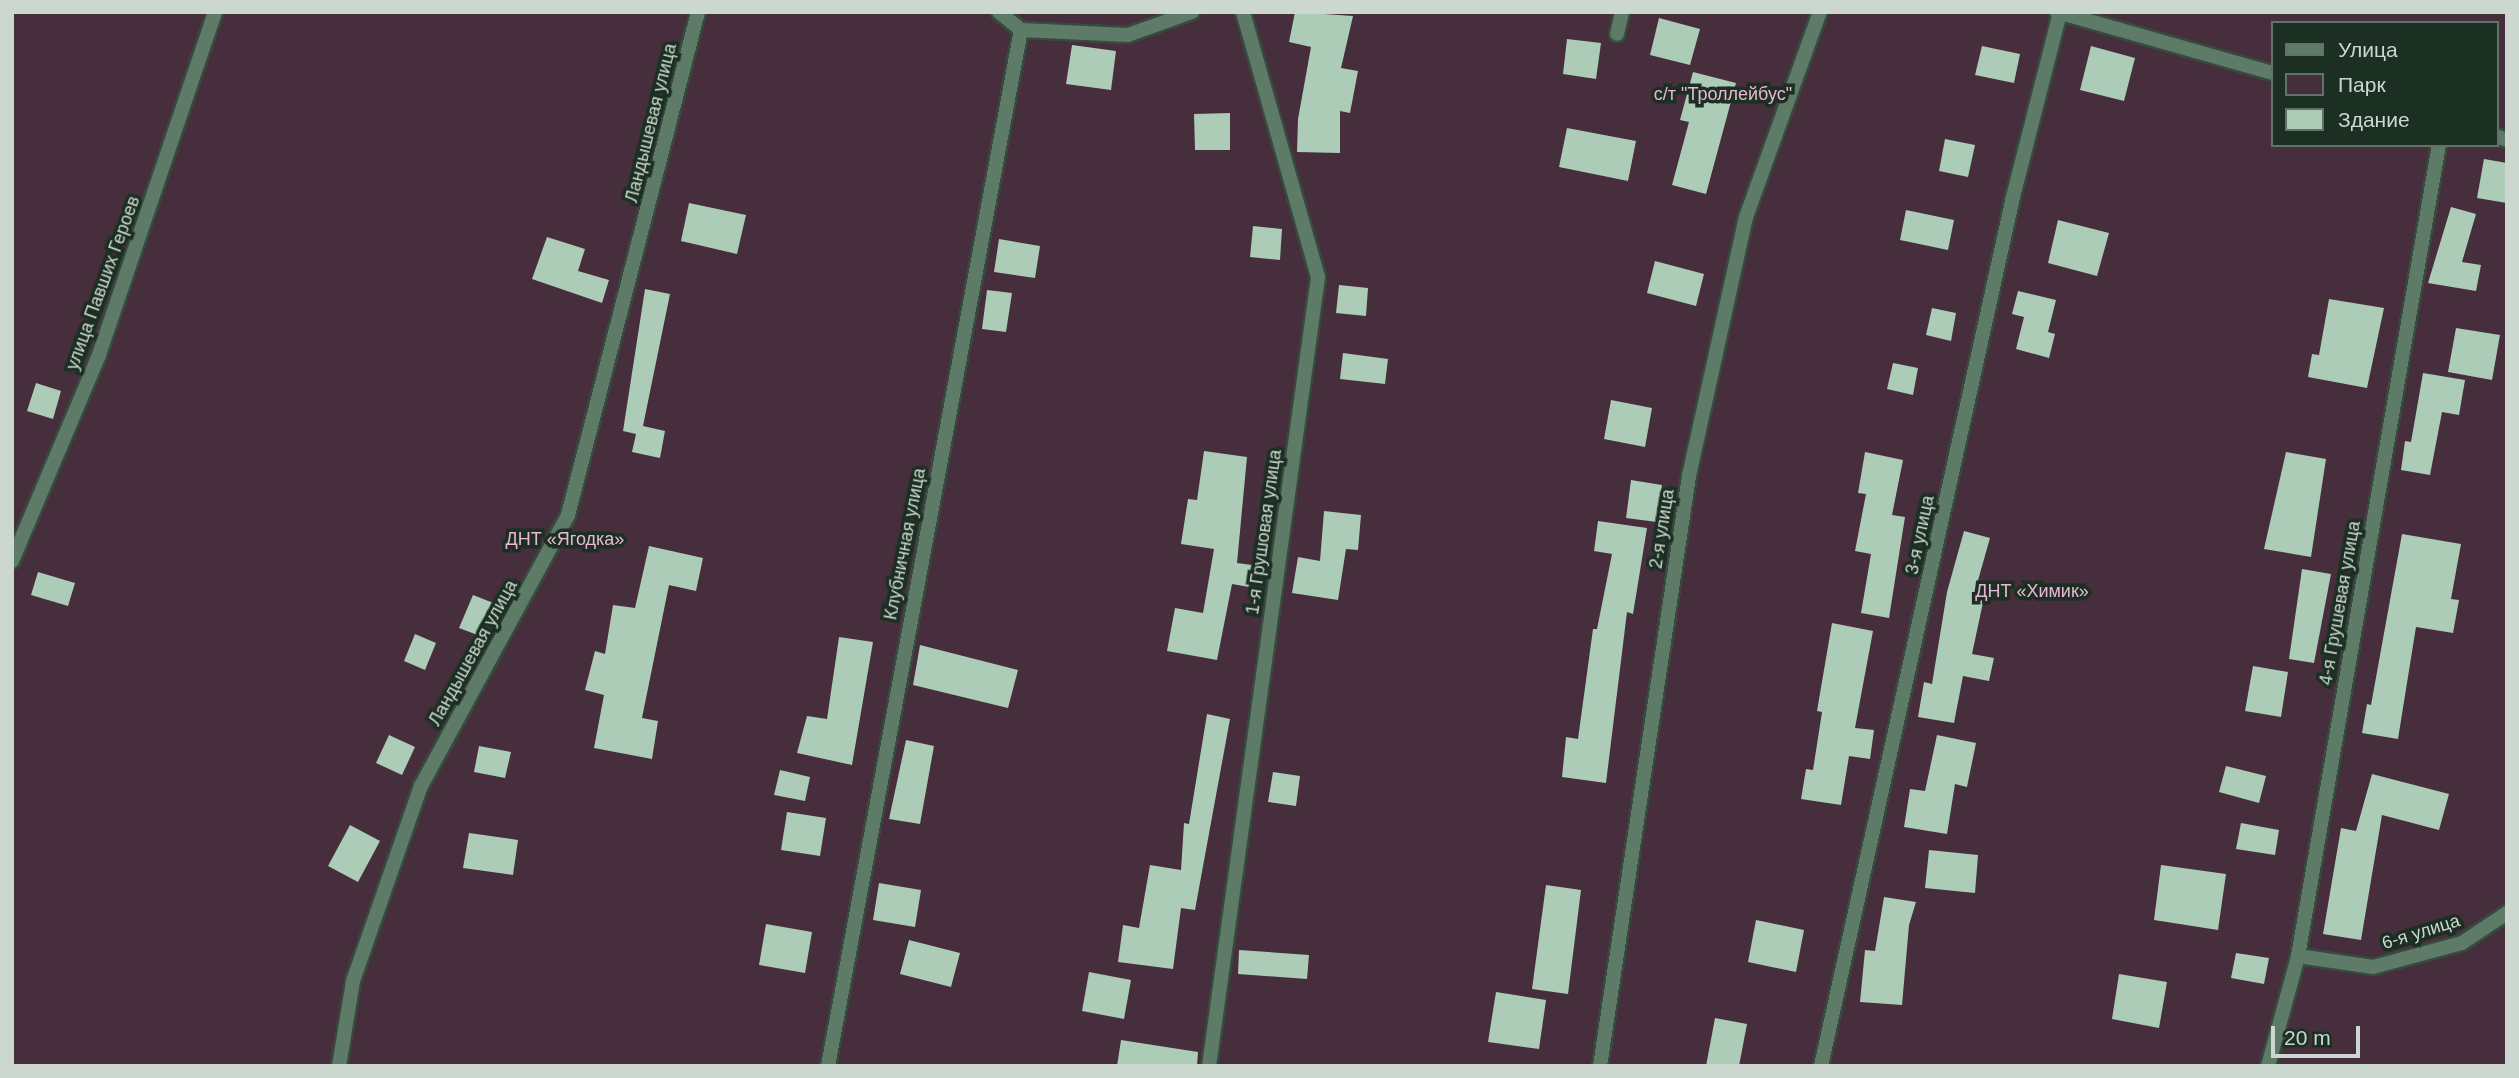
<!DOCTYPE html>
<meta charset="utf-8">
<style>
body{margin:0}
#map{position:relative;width:2519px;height:1078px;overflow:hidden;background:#1c2f23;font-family:Arial,sans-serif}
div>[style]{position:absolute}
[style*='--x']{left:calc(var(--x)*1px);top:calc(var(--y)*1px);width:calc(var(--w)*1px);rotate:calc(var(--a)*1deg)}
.green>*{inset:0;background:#462e3c}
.building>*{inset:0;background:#adccb7}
.roads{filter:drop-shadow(2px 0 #384a3f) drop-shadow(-2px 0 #384a3f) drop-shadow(0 2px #384a3f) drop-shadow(0 -2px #384a3f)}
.lane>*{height:14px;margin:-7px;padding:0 7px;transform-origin:7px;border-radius:7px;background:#5d7b67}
.street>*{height:14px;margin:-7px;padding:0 7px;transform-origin:7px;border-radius:7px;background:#5d7b67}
span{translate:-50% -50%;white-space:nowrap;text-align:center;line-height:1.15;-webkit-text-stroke:7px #1c2f23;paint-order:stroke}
.park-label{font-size:18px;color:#ecb5d5}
.street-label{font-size:18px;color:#cbd7cf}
.frame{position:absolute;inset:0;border:14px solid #cbd7cf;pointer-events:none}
.legend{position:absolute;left:2271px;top:21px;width:228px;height:126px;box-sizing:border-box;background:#1c2f23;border:2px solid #627268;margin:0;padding:9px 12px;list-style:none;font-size:21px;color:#cbd7cf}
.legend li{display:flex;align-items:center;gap:14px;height:35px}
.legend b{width:35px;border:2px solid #627268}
.scale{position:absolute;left:2271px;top:1026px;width:89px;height:32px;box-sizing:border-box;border:4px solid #cbd7cf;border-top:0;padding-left:9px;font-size:21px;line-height:24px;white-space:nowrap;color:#cbd7cf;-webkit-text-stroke:5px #1c2f23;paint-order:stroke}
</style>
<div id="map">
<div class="green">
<i style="clip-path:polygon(evenodd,12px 12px,2507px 12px,2507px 1066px,12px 1066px,12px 12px,2272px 23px,2496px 23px,2496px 145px,2272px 145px,2272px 23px)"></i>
</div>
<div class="building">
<i style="clip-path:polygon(1295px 12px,1353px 16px,1341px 68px,1358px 71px,1350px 113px,1340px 111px,1340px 153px,1297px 152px,1298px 119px,1311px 47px,1289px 42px)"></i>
<i style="clip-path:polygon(1659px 18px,1700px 29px,1690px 65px,1650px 55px)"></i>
<i style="clip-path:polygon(1567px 39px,1601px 43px,1596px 79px,1563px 74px)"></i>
<i style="clip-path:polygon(1072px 45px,1116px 51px,1111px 90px,1066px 84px)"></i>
<i style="clip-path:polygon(1982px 46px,2020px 54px,2014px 83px,1975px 75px)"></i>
<i style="clip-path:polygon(2091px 46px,2135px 58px,2124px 101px,2080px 90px)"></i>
<i style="clip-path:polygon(1693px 72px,1736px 83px,1706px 194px,1672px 185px,1689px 122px,1680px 120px)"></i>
<i style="clip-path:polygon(1230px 113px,1230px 150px,1195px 150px,1194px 114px)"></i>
<i style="clip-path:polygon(1567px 128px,1636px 141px,1628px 181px,1559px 167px)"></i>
<i style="clip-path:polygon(1945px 139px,1975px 145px,1968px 177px,1939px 171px)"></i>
<i style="clip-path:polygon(2484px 159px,2507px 163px,2507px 203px,2477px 198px)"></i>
<i style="clip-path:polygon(689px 203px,746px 215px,737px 254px,681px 241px)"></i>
<i style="clip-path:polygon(2451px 207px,2476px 214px,2462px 262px,2481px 265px,2476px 291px,2428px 283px)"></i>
<i style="clip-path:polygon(1906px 210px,1954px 220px,1948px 250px,1900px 240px)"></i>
<i style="clip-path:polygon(2058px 220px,2109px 233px,2097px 276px,2048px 263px)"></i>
<i style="clip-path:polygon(1253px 226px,1282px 229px,1280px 260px,1250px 257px)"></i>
<i style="clip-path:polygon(547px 237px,585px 249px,578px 271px,609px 280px,602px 303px,532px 279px)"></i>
<i style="clip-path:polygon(999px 239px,1040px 246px,1035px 278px,994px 272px)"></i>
<i style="clip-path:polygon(1655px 261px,1704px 274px,1696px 306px,1647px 293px)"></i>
<i style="clip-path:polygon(1339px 285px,1368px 288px,1366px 316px,1336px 313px)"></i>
<i style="clip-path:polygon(645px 289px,670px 294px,643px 426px,665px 431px,660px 458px,632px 452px,636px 434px,623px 431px)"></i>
<i style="clip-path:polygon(987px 290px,1012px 293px,1006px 332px,982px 329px)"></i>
<i style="clip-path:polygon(2018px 291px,2056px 300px,2048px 332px,2055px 334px,2049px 358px,2016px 349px,2024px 317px,2012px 314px)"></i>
<i style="clip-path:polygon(2329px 299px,2384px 308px,2367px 388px,2308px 377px,2312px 354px,2319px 355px)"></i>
<i style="clip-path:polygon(1932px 308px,1956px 313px,1951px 341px,1926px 335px)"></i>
<i style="clip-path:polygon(2456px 328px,2500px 335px,2492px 380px,2448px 372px)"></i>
<i style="clip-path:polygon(1343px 353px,1388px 359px,1385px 384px,1340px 379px)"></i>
<i style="clip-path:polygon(1893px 363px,1918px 368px,1913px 395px,1887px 389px)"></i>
<i style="clip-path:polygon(2423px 373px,2465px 380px,2459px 415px,2442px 412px,2430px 475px,2401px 470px,2405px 441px,2411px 442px)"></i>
<i style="clip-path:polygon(36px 383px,61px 391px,53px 419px,27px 411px)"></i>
<i style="clip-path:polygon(1611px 400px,1652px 408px,1645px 447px,1604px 439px)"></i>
<i style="clip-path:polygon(1204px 451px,1247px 457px,1237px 563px,1252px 565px,1249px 587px,1232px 584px,1217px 660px,1167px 651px,1175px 608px,1203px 613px,1214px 549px,1181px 544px,1188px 499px,1197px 500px)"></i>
<i style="clip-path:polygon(1865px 452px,1903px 460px,1892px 515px,1905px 517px,1889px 618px,1861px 613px,1871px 554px,1855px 551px,1866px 494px,1858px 493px)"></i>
<i style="clip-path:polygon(2286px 452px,2326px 459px,2311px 557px,2264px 549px)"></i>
<i style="clip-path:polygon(1631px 480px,1662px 485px,1657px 522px,1626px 518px)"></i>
<i style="clip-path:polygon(1324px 511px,1361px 515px,1358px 550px,1346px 549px,1338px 600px,1292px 593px,1298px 557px,1320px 561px)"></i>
<i style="clip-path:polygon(1598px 521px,1647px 528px,1633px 614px,1627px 612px,1606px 783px,1562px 777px,1566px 737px,1578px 739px,1593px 629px,1597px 629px,1612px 554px,1594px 551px)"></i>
<i style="clip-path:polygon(1964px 531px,1990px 538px,1975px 591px,1985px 593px,1972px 654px,1994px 658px,1989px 681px,1963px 676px,1954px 723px,1918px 717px,1924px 682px,1932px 684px,1947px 592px)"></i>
<i style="clip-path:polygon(2402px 534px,2461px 544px,2451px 599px,2459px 600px,2453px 633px,2416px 627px,2398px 739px,2362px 733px,2367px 704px,2371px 705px)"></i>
<i style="clip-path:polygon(649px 546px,703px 558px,696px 591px,669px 585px,642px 718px,658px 721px,652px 759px,594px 748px,604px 695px,585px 690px,595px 651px,605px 654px,613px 605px,635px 608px)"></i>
<i style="clip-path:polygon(2302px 569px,2331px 574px,2314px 663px,2289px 659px)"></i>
<i style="clip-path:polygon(38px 572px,75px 583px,68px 606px,31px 595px)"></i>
<i style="clip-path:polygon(473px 595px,496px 604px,483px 637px,459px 628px)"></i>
<i style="clip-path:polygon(1832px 623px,1873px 631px,1855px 728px,1874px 730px,1870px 759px,1849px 756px,1841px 805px,1801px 799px,1806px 769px,1813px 770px,1822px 712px,1817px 711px)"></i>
<i style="clip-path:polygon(415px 634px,436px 643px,425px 670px,404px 661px)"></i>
<i style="clip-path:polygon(839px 637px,873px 642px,852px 765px,797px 753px,807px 716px,827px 719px)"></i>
<i style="clip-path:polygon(920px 645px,1018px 670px,1008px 708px,913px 685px)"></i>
<i style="clip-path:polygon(2253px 666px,2288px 672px,2281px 717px,2245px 711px)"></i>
<i style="clip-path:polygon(1207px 714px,1230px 719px,1195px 910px,1181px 908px,1173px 969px,1118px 962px,1123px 925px,1139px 928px,1150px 865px,1181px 870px,1184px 823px,1189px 824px)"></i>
<i style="clip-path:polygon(389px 735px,415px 747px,402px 775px,376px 763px)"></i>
<i style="clip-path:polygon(1937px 735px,1976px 743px,1967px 787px,1955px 784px,1947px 834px,1904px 827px,1910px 789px,1925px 791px)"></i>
<i style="clip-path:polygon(906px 740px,934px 746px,920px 824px,889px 819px)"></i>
<i style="clip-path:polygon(479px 746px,511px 752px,505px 778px,474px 772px)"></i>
<i style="clip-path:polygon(2226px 766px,2266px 776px,2259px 803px,2219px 792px)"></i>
<i style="clip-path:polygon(780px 770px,810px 777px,805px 801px,774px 795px)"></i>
<i style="clip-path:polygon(1273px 772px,1300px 776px,1296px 806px,1268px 802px)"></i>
<i style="clip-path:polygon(2372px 774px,2449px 794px,2439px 830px,2382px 815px,2361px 940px,2323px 934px,2341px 828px,2356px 831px)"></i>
<i style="clip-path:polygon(787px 812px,826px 818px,820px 856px,781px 850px)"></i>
<i style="clip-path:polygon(2241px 823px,2279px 830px,2275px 855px,2236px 849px)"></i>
<i style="clip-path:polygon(350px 825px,380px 841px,358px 882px,328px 866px)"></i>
<i style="clip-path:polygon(469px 833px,518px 840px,513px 875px,463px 868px)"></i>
<i style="clip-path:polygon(1929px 850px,1978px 855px,1975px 893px,1925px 888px)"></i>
<i style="clip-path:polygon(2161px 865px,2226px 874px,2218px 930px,2154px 920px)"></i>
<i style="clip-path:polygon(879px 883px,921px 890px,915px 927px,873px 920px)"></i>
<i style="clip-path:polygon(1546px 885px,1581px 890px,1568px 994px,1532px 989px)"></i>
<i style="clip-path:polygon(1884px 897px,1916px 902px,1909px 925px,1902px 1005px,1860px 1002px,1865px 950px,1875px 951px)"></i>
<i style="clip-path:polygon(1756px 920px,1804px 930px,1796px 972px,1748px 962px)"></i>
<i style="clip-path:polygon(766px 924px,812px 932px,805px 973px,759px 965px)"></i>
<i style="clip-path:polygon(909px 940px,960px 953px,951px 987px,900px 974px)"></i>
<i style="clip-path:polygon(1239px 950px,1309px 955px,1307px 979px,1238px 974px)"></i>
<i style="clip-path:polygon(2236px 953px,2269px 958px,2264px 984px,2231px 978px)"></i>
<i style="clip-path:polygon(1089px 972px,1131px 980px,1124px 1019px,1082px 1011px)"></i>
<i style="clip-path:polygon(2119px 974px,2167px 982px,2159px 1028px,2112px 1019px)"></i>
<i style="clip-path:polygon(1496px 992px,1546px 1000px,1539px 1049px,1488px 1042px)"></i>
<i style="clip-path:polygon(1715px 1018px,1747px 1024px,1739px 1066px,1706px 1066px)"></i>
<i style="clip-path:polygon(1121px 1040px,1198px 1052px,1197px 1066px,1117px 1066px)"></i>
</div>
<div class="roads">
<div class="lane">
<i style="--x:999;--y:12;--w:28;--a:39"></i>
<i style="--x:1021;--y:30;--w:107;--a:2.7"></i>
<i style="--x:1128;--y:35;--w:68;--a:-19.8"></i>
<i style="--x:1617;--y:34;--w:23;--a:-77"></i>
</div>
<div class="street">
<i style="--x:2057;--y:12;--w:223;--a:15.8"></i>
<i style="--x:2496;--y:136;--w:12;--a:20"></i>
<i style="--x:12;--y:561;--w:224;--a:-67.1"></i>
<i style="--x:99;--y:355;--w:362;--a:-71.3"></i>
<i style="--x:2298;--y:956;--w:76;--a:8.3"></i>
<i style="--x:2373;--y:967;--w:92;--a:-15.1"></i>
<i style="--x:2462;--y:943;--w:54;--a:-33.7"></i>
<i style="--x:339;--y:1066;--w:86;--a:-80.6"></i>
<i style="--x:353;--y:981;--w:207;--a:-70.8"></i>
<i style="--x:421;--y:786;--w:308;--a:-61.5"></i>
<i style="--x:568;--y:515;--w:520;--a:-75.51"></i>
<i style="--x:828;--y:1066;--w:1054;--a:-79.45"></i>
<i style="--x:1209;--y:1066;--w:796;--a:-82.13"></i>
<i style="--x:1318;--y:277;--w:275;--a:-105.8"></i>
<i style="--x:1600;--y:1066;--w:597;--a:-81.42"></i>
<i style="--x:1689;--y:476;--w:265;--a:-77.6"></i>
<i style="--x:1746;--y:217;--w:218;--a:-70.2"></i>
<i style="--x:1821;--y:1066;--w:890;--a:-77.54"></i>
<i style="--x:2013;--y:197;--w:190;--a:-75.7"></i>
<i style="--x:2268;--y:1066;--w:114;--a:-74.7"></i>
<i style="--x:2298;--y:956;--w:823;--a:-80.14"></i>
</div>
</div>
<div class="park-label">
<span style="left:1723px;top:94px">с/т "Троллейбус"</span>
<span style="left:565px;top:539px">ДНТ «Ягодка»</span>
<span style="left:2032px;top:591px">ДНТ «Химик»</span>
</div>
<div class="street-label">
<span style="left:651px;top:123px;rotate:-76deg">Ландышевая улица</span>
<span style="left:103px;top:283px;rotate:-70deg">улица Павших Героев</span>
<span style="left:1662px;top:529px;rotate:-81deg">2-я улица</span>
<span style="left:1264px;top:532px;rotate:-82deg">1-я Грушовая улица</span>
<span style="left:1920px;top:535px;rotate:-78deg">3-я улица</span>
<span style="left:905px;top:544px;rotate:-79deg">Клубничная улица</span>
<span style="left:2340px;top:603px;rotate:-80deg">4-я Грушевая улица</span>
<span style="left:473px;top:653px;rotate:-61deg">Ландышевая улица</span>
<span style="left:2421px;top:932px;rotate:-17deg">6-я улица</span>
</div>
<div class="frame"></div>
<ul class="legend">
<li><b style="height:9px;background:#5d7b67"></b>Улица</li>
<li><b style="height:19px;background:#462e3c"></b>Парк</li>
<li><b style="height:19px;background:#adccb7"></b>Здание</li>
</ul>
<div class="scale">20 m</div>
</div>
